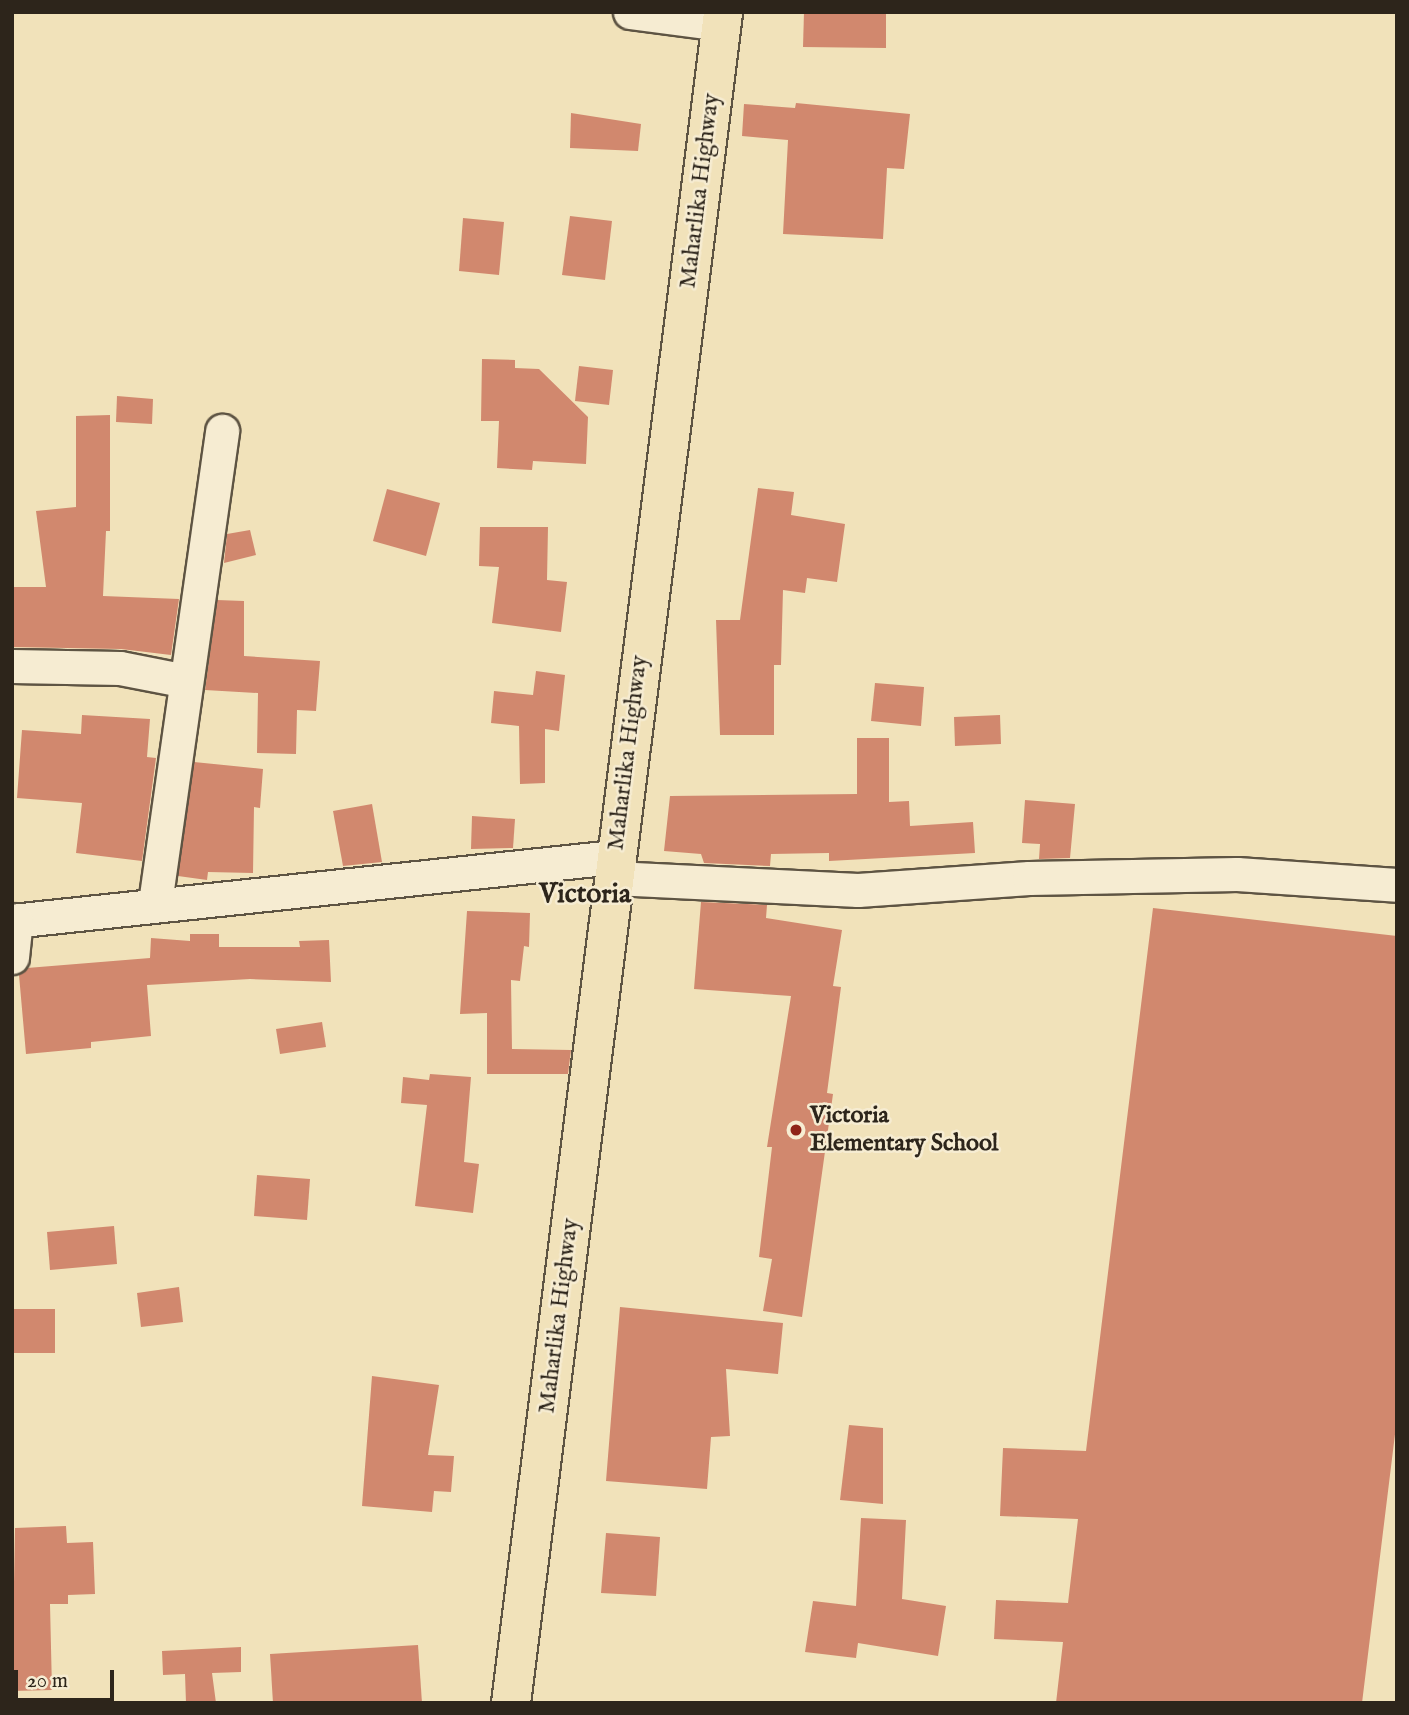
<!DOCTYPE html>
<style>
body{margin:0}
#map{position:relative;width:1409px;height:1715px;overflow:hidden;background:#f1e2ba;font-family:"IM FELL English",serif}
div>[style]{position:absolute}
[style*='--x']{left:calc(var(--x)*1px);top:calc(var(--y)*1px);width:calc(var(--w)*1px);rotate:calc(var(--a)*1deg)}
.building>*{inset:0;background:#d1886e}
.roads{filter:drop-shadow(2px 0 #5e5443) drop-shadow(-2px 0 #5e5443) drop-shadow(0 2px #5e5443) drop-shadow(0 -2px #5e5443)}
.minor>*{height:33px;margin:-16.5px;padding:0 16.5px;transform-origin:16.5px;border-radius:16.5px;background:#f6ecd2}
.trunk>*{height:38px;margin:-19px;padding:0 19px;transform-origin:19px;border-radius:19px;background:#f1e2ba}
.dots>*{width:19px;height:19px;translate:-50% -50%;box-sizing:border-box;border:4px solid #f6ecd2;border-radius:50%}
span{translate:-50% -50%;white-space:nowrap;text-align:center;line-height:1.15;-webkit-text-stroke:5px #f6ecd2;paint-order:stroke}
.street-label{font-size:24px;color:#2d251b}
.poi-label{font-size:24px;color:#2d251b;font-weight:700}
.left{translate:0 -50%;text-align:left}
.quarter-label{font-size:28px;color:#2d251b;font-weight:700}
.frame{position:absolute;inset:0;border:14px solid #2d251b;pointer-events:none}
.scale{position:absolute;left:14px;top:1670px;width:100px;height:32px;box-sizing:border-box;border:4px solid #2d251b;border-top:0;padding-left:9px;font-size:21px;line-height:24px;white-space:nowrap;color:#2d251b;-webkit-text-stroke:5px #f6ecd2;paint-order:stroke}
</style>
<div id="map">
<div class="building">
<i style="clip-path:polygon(804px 12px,886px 12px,886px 48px,803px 47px)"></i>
<i style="clip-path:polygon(796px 103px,910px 114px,904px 169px,887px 168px,883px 239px,783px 234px,788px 140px,742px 136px,744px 104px,795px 108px)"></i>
<i style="clip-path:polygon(571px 113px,641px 124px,638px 151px,570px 148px)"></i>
<i style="clip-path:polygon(570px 216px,612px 221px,605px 280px,562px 275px)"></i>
<i style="clip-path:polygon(463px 218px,504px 222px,499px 275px,459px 271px)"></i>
<i style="clip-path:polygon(482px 359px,515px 360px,515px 368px,539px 369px,588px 417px,586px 464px,533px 461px,532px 470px,497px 468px,499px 421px,481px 421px)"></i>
<i style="clip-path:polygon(579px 366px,613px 370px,609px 405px,575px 401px)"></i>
<i style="clip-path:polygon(117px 396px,153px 399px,152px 424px,116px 422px)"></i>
<i style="clip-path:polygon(110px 415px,110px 531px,106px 531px,103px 596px,179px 599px,171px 655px,121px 649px,12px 647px,12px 587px,46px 587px,36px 511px,76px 507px,76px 416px)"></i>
<i style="clip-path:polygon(758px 488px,794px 492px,791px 515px,845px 524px,837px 582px,807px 578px,805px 593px,783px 590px,781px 665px,774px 665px,774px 735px,720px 735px,716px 620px,740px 620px)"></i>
<i style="clip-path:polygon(387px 489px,440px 503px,426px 556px,373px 541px)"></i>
<i style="clip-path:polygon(480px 527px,548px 527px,547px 580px,567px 582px,561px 632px,492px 623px,499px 567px,479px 566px)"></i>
<i style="clip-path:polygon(250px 530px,256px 555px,224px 563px,227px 534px)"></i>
<i style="clip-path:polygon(217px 600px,244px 601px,244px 656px,320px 661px,316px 711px,297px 710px,296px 754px,257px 753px,258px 693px,205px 690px)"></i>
<i style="clip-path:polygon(536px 671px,565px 675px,559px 731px,545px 729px,545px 783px,520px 784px,519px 726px,491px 723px,494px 691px,533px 695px)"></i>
<i style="clip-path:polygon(875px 683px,924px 687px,921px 726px,871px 721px)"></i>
<i style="clip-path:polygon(82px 715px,150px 719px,147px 757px,156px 758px,142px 861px,76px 853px,82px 803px,17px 798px,22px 730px,81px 734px)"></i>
<i style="clip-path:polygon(1000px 715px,1001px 744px,955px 746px,954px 717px)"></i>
<i style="clip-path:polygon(857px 738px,889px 738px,889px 802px,909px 801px,910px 826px,973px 822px,975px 853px,829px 861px,829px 853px,771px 854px,770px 866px,704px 863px,701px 854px,664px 851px,670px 796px,857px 794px)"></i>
<i style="clip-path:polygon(194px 762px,263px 769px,260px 808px,254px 807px,253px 873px,208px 872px,207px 880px,178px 876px)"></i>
<i style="clip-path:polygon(1025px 800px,1075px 804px,1070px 858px,1039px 859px,1040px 844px,1022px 843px)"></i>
<i style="clip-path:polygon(372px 804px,382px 862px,343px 866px,333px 811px)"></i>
<i style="clip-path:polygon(472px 816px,515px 819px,513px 848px,471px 849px)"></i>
<i style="clip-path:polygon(701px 902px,767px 905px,766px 918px,842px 930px,833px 986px,841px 987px,827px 1093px,833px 1094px,802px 1317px,763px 1311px,772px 1259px,759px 1257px,772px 1147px,767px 1147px,791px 996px,694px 989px)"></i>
<i style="clip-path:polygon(1153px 908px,1397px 936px,1397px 1418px,1362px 1703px,1056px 1703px,1063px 1642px,994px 1639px,996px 1600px,1068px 1603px,1078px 1519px,1000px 1516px,1003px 1448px,1086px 1451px)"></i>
<i style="clip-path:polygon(467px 911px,530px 913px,529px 947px,524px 946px,520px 981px,511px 980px,512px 1049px,571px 1050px,568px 1074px,487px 1074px,487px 1013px,460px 1014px)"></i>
<i style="clip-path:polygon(190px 934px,219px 934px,219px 947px,300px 947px,299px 941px,329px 940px,331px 982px,250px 979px,147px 985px,151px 1036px,91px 1042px,91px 1048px,26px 1054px,19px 975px,27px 968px,150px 958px,151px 938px,190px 941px)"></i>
<i style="clip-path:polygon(322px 1022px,326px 1047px,280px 1054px,276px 1029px)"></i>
<i style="clip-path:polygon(430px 1074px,471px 1077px,464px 1162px,479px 1164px,473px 1213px,415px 1206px,427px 1105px,401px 1103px,403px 1077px,429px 1080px)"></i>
<i style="clip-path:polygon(257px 1175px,310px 1179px,307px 1220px,254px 1216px)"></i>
<i style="clip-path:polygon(114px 1226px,117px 1264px,50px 1270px,47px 1232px)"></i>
<i style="clip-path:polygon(179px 1287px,183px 1322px,141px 1327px,137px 1293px)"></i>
<i style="clip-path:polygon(620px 1307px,783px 1323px,778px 1374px,726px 1369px,730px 1436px,711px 1437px,707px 1489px,606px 1481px)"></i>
<i style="clip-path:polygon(12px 1309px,55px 1309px,55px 1353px,12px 1353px)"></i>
<i style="clip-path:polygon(372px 1376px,439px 1385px,428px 1455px,454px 1456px,451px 1492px,434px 1491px,432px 1512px,362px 1506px)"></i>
<i style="clip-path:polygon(849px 1425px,883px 1428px,883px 1504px,840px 1500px)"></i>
<i style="clip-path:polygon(861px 1518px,906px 1520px,902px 1599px,946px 1606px,938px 1656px,858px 1643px,856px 1658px,805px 1652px,813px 1601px,856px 1606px)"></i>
<i style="clip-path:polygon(66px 1526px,67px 1543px,93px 1542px,95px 1594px,68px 1595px,68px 1604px,50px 1604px,52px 1690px,12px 1691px,15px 1528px)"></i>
<i style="clip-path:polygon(606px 1533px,660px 1537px,656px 1596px,601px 1593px)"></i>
<i style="clip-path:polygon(418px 1645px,422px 1703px,273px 1703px,270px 1654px)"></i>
<i style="clip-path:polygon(241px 1647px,241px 1672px,212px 1673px,216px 1703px,186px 1703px,185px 1674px,163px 1675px,162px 1651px)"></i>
</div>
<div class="roads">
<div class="minor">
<i style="--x:630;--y:12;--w:92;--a:7.5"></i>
<i style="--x:12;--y:666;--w:108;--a:1.1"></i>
<i style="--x:120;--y:668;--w:67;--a:11.1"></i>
<i style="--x:614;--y:878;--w:244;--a:2.8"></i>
<i style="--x:858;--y:890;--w:171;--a:-4"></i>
<i style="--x:1029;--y:878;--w:208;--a:-1.1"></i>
<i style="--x:1237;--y:874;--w:160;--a:3.9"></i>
<i style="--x:155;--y:903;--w:477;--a:-81.9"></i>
<i style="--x:12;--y:921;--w:605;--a:-6.07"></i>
<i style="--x:12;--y:957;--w:37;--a:-84"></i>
</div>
<div class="trunk">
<i style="--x:511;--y:1703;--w:1704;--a:-82.85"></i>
</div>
</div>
<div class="dots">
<i style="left:796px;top:1130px;background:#8f2418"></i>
</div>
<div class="street-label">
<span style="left:700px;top:191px;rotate:-83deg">Maharlika Highway</span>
<span style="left:628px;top:753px;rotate:-83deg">Maharlika Highway</span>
<span style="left:559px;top:1316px;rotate:-83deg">Maharlika Highway</span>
</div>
<div class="poi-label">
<span class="left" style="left:810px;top:1130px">Victoria<br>Elementary School</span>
</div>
<div class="quarter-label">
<span style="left:585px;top:895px">Victoria</span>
</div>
<div class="frame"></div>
<div class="scale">20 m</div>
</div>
